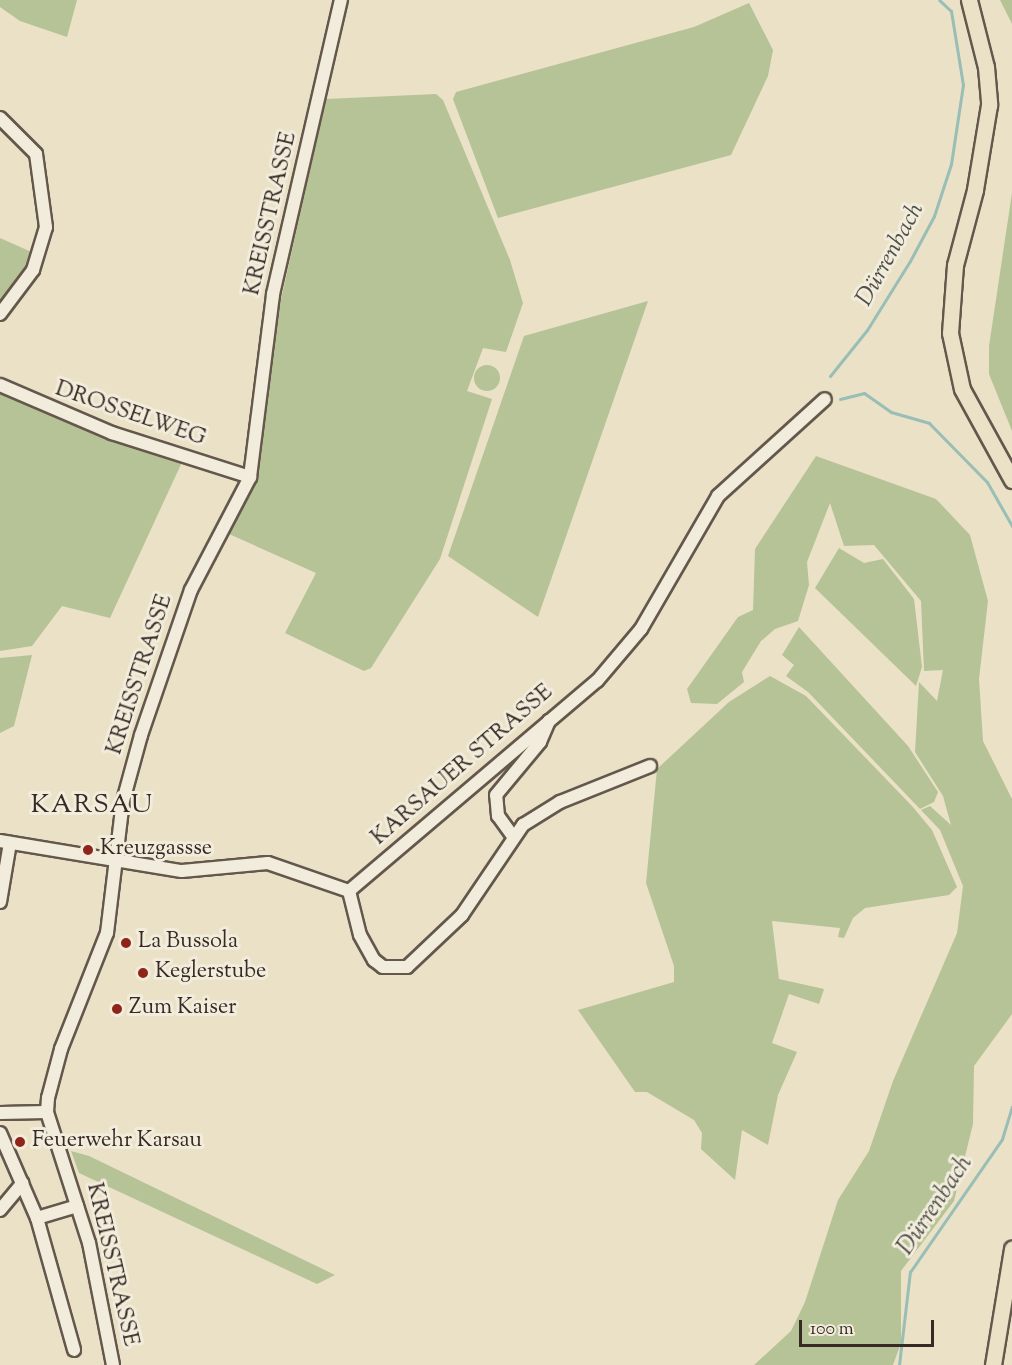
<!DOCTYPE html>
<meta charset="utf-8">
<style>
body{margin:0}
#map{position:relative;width:1012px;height:1365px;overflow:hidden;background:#eae1c7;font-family:"Sorts Mill Goudy",serif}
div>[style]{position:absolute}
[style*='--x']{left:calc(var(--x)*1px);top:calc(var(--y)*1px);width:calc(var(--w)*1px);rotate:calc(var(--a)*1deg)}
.green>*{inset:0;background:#b6c396}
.round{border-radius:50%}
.stream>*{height:3px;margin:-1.5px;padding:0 1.5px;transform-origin:1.5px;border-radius:1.5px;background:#98beb6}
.roads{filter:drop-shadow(2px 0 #64574c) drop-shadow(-2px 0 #64574c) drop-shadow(0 2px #64574c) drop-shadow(0 -2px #64574c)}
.minor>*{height:12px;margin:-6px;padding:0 6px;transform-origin:6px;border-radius:6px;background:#f1ecdb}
.major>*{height:15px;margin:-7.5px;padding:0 7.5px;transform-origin:7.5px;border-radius:7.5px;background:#eae1c7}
.dots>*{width:16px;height:16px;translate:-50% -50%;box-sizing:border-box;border:3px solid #f1ecdb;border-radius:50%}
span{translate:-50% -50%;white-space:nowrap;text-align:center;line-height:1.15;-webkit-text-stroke:6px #f1ecdb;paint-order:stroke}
.street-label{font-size:22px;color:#372923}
.poi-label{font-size:22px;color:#372923}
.left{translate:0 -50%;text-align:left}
.water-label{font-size:24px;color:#4f4e48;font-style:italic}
.quarter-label{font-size:26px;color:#372923;letter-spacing:1.5px}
.scale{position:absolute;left:799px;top:1320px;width:135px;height:27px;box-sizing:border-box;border:3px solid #372923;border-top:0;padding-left:8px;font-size:18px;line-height:21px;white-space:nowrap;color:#372923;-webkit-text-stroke:4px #f1ecdb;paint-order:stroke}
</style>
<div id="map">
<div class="green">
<i style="clip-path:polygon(0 0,77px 0,67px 37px,20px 21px,0 7px)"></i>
<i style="clip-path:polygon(1000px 0,1012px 0,1012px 24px)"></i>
<i style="clip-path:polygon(749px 3px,773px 50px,768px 76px,731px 155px,498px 218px,453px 99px,456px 92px,694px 27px)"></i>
<i style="clip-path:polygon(436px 94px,443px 100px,510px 260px,523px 303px,506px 352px,483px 348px,467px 391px,492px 399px,440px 559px,371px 668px,364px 671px,285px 633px,316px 573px,229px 534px,255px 486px,278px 313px,326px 99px)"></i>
<i style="clip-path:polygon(1012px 193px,1012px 431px,989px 374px,989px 346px)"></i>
<i style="clip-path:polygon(0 238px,36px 254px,0 308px)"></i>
<i style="clip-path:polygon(648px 301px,538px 617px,448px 556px,524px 336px)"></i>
<i class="round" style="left:474px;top:365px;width:26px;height:26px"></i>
<i style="clip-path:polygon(0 389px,49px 415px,183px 460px,110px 618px,62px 606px,32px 646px,0 651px)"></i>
<i style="clip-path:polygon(816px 456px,936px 499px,970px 535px,988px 601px,979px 679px,983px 741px,1012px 799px,1012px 1014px,974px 1066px,973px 1124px,954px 1201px,901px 1271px,901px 1343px,893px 1365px,754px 1365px,791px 1331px,805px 1302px,838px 1200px,869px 1151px,893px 1081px,957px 933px,963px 886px,940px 830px,921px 810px,930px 806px,951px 825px,943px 796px,915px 752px,919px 682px,937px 701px,943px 670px,924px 671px,921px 601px,874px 545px,844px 546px,830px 503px,807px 562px,809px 585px,798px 621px,775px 629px,761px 641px,742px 672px,744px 682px,717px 704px,691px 703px,687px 689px,738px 617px,753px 610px,755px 549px)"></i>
<i style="clip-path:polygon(839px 548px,864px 563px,883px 559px,914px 599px,922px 667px,916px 686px,815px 588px)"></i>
<i style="clip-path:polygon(799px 627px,908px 746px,938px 792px,934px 802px,920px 809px,808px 692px,786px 676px,794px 665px,782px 655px)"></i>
<i style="clip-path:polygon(32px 655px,14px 726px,0 733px,0 658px)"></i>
<i style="clip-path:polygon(770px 676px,806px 696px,912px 806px,932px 830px,957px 887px,949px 895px,865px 908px,853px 918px,844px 938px,838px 937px,840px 928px,772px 921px,779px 979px,824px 989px,819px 1004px,789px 994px,772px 1043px,797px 1052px,778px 1095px,768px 1145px,742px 1130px,735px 1180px,701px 1149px,702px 1133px,694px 1120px,647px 1092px,635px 1092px,578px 1010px,674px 982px,674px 966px,646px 883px,657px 769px,729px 702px)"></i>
<i style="clip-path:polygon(71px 1151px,89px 1156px,335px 1275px,317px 1284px,79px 1173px)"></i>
</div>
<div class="stream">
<i style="--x:830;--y:376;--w:59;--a:-51.2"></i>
<i style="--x:867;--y:330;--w:81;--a:-58.1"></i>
<i style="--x:910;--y:261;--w:51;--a:-61.9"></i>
<i style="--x:934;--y:216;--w:55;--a:-71.9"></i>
<i style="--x:951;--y:164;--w:80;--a:-81.4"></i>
<i style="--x:963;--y:85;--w:75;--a:-99.2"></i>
<i style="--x:951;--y:11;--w:16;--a:-137"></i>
<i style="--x:840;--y:399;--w:25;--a:-14"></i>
<i style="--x:864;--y:393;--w:33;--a:35"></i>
<i style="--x:891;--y:412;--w:40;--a:16"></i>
<i style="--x:929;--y:423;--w:83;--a:45.5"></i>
<i style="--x:987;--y:482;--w:51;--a:60.4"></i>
<i style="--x:899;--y:1365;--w:94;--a:-83.3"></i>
<i style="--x:910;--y:1272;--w:162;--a:-55.3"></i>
<i style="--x:1002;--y:1139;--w:34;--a:-73"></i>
</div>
<div class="roads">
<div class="minor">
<i style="--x:0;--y:118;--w:51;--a:45"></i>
<i style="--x:36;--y:154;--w:74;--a:82.2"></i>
<i style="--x:46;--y:227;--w:45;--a:106.8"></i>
<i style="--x:33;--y:270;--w:55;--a:126.9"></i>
<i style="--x:0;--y:385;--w:122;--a:23.2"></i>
<i style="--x:112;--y:433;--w:145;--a:17.7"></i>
<i style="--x:512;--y:835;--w:24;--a:-126"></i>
<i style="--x:498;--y:816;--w:21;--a:-95"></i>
<i style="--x:496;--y:795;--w:69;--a:-50.3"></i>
<i style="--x:540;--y:742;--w:23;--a:-67"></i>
<i style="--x:0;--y:841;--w:184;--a:9.4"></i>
<i style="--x:182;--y:871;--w:86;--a:-5.3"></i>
<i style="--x:268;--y:863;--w:86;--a:19.1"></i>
<i style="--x:349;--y:891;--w:325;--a:-40.3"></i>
<i style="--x:597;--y:681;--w:68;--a:-49.8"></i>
<i style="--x:641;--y:629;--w:154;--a:-59.9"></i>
<i style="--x:718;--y:496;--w:144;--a:-42.2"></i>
<i style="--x:349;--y:891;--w:45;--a:76"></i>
<i style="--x:360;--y:935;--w:29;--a:61"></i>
<i style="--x:374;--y:960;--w:11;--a:38"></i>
<i style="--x:383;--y:967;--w:24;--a:0"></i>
<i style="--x:407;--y:967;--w:76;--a:-43.4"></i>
<i style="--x:462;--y:915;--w:109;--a:-55.9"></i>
<i style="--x:523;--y:825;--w:44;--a:-31.9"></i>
<i style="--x:560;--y:802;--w:97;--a:-21.8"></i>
<i style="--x:0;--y:902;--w:60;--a:-80.4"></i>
<i style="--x:0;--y:1113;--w:47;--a:-1.2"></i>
<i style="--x:0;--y:1133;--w:93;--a:66.5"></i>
<i style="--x:37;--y:1218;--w:137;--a:74.3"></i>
<i style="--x:0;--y:1210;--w:35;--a:-50"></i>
<i style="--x:37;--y:1218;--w:42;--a:-16.7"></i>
<i style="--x:113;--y:1365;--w:124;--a:-101.1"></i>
<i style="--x:89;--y:1243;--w:138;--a:-107.8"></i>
<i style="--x:47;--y:1112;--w:14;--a:-86"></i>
<i style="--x:48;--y:1098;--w:51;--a:-75.1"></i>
<i style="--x:61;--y:1049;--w:125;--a:-68.4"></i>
<i style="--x:107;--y:933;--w:133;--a:-83.1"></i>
<i style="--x:123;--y:801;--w:68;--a:-74.7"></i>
<i style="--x:141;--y:735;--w:153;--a:-71"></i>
<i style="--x:191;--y:590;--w:127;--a:-62.4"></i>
<i style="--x:250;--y:477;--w:184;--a:-82.8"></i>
<i style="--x:273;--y:294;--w:302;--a:-77"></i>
</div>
<div class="major">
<i style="--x:969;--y:0;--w:69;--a:75.8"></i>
<i style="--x:986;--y:67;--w:38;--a:85"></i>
<i style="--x:989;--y:105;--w:86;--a:99.4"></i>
<i style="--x:975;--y:190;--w:78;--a:104.9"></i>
<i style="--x:955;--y:265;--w:68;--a:94.2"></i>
<i style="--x:950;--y:333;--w:57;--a:77.9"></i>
<i style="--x:962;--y:389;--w:104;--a:61.2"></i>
<i style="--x:993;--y:1365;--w:118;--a:-80.7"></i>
</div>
</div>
<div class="dots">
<i style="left:88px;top:850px;background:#8f2418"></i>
<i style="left:126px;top:943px;background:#8f2418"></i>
<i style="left:143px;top:973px;background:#8f2418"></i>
<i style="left:117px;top:1009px;background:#8f2418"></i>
<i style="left:20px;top:1142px;background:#8f2418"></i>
</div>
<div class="street-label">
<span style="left:272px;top:214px;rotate:-77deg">KREISSTRASSE</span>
<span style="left:130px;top:415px;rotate:19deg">DROSSELWEG</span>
<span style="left:141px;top:675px;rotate:-72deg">KREISSTRASSE</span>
<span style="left:463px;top:766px;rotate:-41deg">KARSAUER STRASSE</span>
<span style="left:111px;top:1265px;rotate:77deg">KREISSTRASSE</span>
</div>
<div class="poi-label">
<span class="left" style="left:100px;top:850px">Kreuzgassse</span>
<span class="left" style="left:138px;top:943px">La Bussola</span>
<span class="left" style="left:155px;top:973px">Keglerstube</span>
<span class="left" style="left:129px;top:1009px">Zum Kaiser</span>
<span class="left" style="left:32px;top:1142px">Feuerwehr Karsau</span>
</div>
<div class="water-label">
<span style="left:891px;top:255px;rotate:-61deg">Dürrenbach</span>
<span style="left:936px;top:1206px;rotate:-56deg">Dürrenbach</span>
</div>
<div class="quarter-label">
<span style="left:92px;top:806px">KARSAU</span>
</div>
<div class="scale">100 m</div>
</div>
